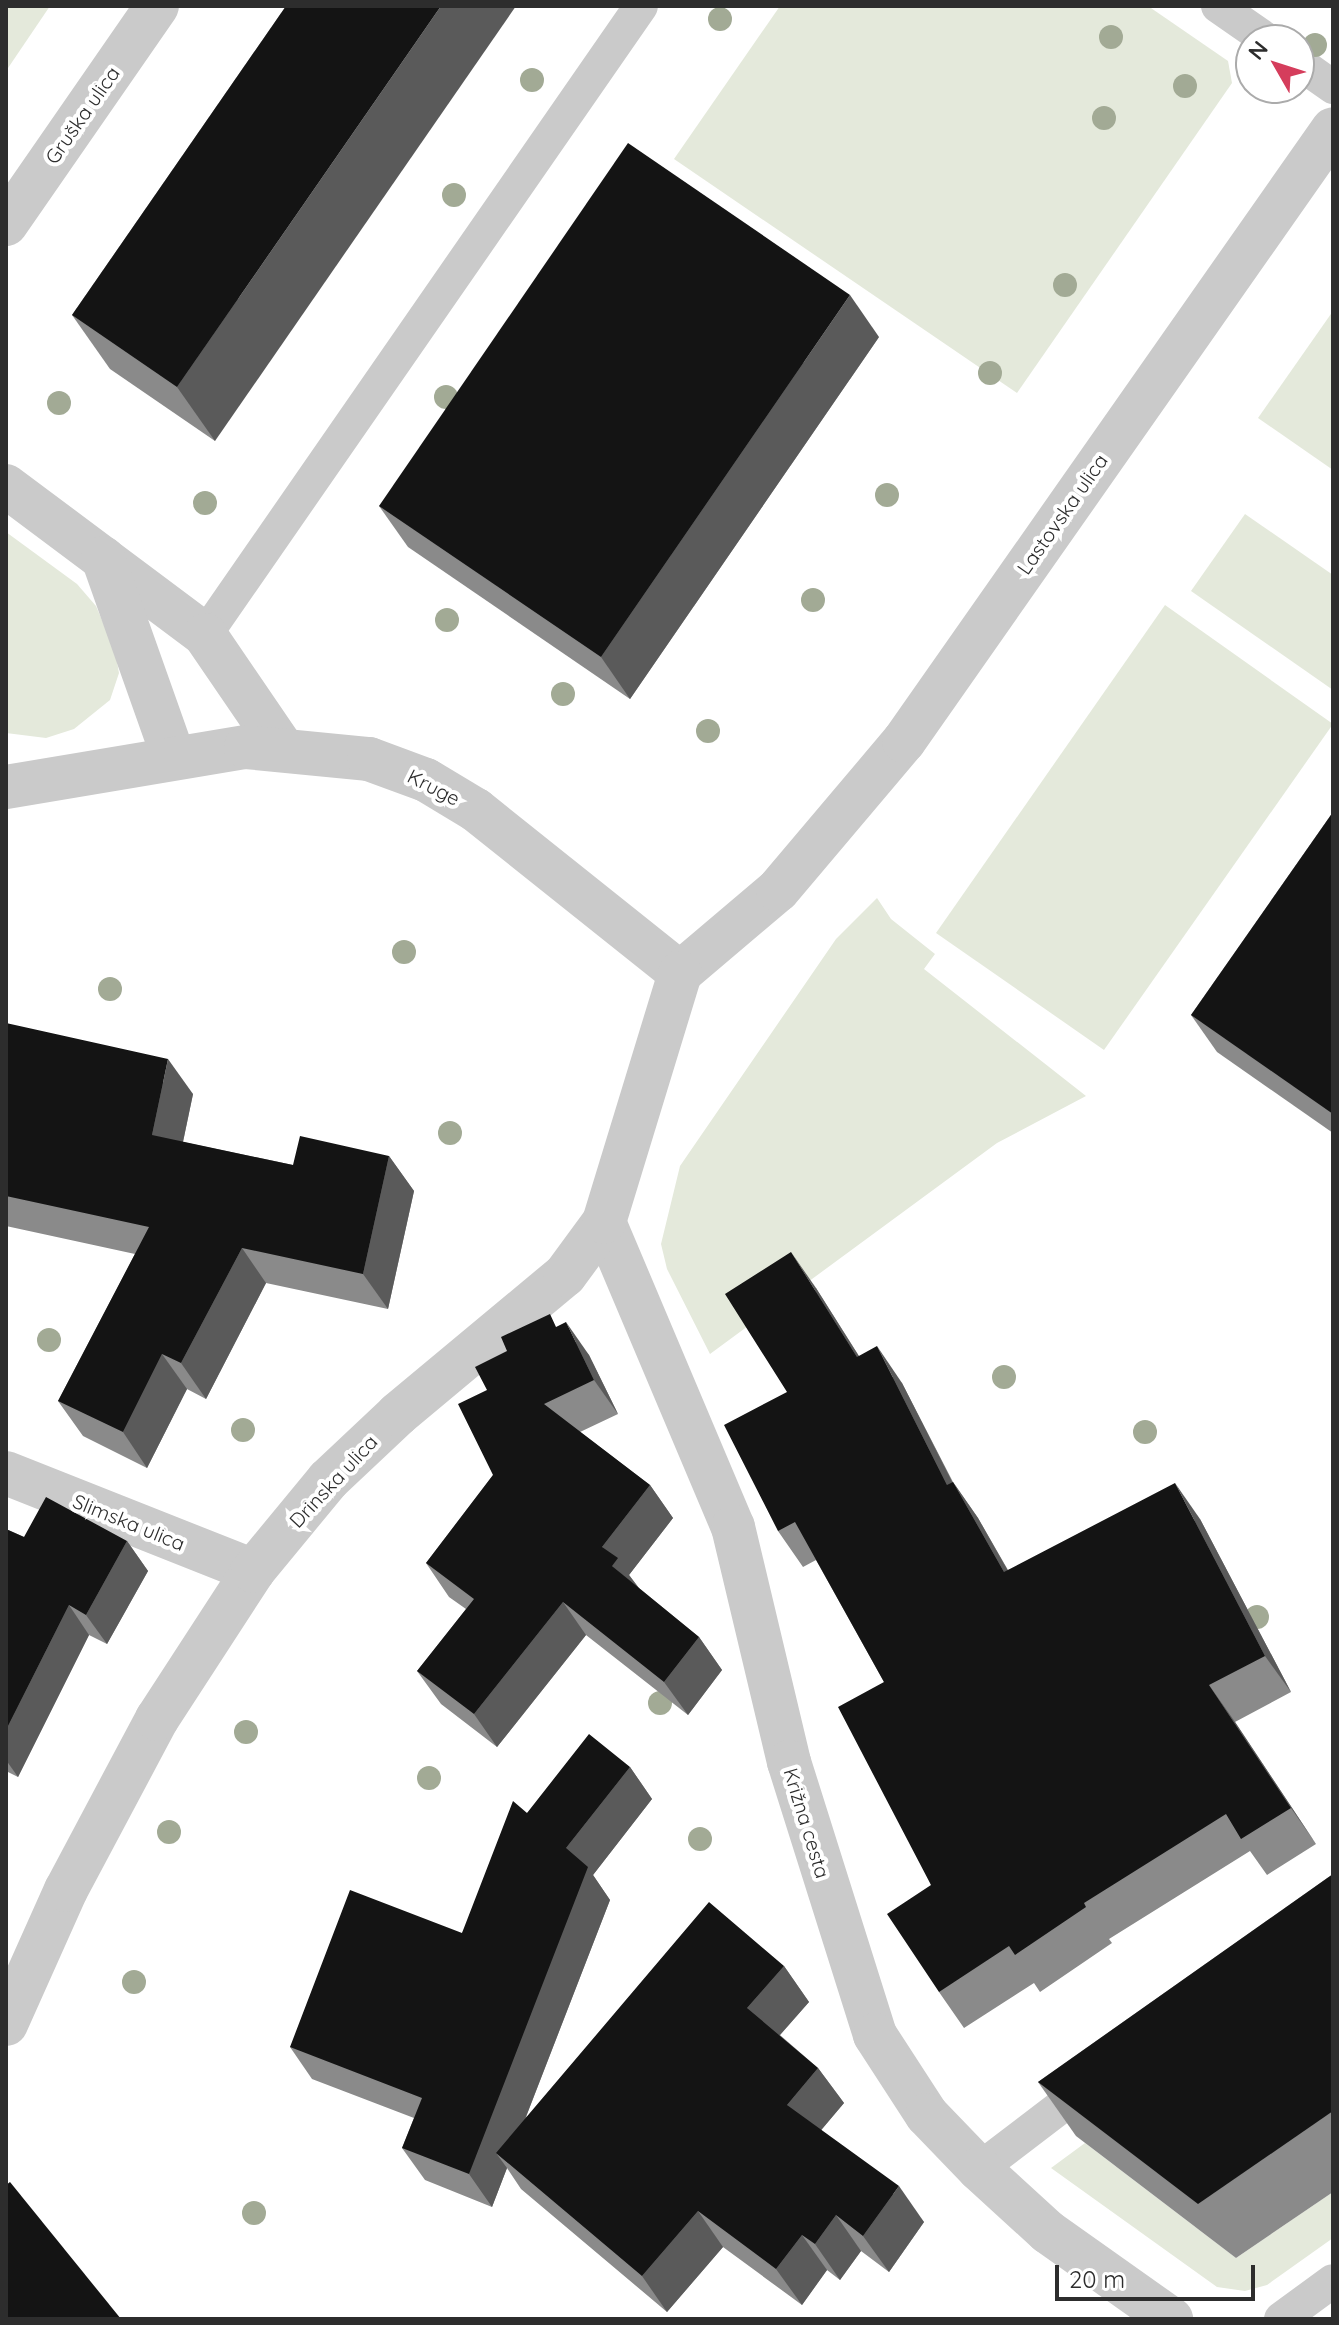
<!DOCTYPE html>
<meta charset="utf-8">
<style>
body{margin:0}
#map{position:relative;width:1339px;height:2325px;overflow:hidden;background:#fff;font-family:Quicksand,sans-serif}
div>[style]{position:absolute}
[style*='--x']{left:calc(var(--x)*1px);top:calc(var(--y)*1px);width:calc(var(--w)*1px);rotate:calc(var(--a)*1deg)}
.green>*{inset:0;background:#e4e9db}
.service>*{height:34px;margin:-17px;padding:0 17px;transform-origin:17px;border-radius:17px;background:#cacaca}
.minor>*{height:44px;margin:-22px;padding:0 22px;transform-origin:22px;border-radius:22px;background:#cacaca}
.tertiary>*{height:44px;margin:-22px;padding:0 22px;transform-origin:22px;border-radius:22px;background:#cacaca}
.trees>*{width:24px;height:24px;margin:-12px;border-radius:50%;background:#a2aa95}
.wall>*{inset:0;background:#8a8a8a}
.shaded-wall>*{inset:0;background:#5a5a5a}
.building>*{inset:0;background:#141414}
span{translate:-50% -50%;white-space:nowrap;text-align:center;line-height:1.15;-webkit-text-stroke:8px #fff;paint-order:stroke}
.street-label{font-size:20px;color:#2d2d2d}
.frame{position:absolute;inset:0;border:8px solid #2d2d2d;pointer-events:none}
.north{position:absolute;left:1235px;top:24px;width:80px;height:80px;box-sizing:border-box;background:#fff;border:2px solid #ababab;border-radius:50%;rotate:309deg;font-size:22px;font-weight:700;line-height:32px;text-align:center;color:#2d2d2d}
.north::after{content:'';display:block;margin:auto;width:28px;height:36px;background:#d53d5c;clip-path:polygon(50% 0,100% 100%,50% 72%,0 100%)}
.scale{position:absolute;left:1055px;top:2265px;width:200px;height:36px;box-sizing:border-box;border:4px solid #2d2d2d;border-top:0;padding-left:10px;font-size:24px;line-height:28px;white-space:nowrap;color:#2d2d2d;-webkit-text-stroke:6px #fff;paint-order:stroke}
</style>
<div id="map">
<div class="green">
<i style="clip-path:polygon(6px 6px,50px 6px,6px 71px)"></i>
<i style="clip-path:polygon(780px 6px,1148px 6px,1228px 61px,1232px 83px,1017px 393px,674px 159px)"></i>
<i style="clip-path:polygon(1333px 311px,1333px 470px,1258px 418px)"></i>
<i style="clip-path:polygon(1245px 514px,1333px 575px,1333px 690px,1191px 591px)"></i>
<i style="clip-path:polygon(6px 532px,77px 584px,96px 606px,115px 651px,119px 673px,110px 700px,74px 729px,46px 738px,6px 733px)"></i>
<i style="clip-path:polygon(1165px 605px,1333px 724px,1104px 1050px,936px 933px)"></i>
<i style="clip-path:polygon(877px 898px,891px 919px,935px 954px,924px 969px,1086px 1096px,997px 1143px,710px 1354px,667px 1269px,661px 1244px,680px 1166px,836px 939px)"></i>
<i style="clip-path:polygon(1085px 2143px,1236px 2258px,1333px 2192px,1333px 2238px,1267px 2285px,1245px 2291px,1217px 2287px,1051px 2168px)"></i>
</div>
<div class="service">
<i style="--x:1218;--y:6;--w:60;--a:34.8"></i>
<i style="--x:1299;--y:63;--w:42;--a:35.2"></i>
<i style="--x:205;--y:635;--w:765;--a:-55.27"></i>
<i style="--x:979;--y:2169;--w:143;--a:-37.3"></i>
<i style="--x:1281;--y:2319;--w:64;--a:-36.2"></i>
</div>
<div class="minor">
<i style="--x:6;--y:224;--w:265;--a:-55.3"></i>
<i style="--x:6;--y:486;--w:249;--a:36.8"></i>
<i style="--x:205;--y:635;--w:137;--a:55.7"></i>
<i style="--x:103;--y:558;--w:210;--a:70.5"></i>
<i style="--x:604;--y:1222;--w:331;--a:67.1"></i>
<i style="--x:733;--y:1527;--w:242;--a:76.6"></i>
<i style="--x:789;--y:1762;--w:286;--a:72.5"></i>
<i style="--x:875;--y:2035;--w:95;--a:57"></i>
<i style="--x:927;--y:2115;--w:75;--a:46.1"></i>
<i style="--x:979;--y:2169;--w:93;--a:42.4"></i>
<i style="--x:1048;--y:2232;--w:151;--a:35.3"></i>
<i style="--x:6;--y:1473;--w:266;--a:21.6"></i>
</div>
<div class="tertiary">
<i style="--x:6;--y:787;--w:243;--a:-9.5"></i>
<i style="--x:246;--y:747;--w:124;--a:5.6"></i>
<i style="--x:369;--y:759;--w:61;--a:20.2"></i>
<i style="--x:426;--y:780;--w:58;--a:31"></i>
<i style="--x:476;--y:810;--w:261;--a:38.6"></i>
<i style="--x:680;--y:973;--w:128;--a:-40.3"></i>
<i style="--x:778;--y:890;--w:195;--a:-49.8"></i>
<i style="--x:904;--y:741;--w:747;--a:-54.97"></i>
<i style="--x:6;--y:2024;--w:147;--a:-65.9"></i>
<i style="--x:66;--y:1890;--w:194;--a:-62"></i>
<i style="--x:157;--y:1719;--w:176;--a:-57"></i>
<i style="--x:253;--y:1571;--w:118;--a:-50.5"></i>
<i style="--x:328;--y:1480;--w:96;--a:-43.3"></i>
<i style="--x:398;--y:1414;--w:217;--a:-39.8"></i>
<i style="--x:565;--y:1275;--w:66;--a:-53.7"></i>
<i style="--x:604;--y:1222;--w:260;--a:-73"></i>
</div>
<div class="trees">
<i style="left:720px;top:19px"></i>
<i style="left:1111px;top:37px"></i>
<i style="left:1315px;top:45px"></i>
<i style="left:532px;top:80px"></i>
<i style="left:1185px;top:86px"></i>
<i style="left:1104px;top:118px"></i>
<i style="left:454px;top:195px"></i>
<i style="left:1065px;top:285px"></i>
<i style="left:990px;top:373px"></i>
<i style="left:446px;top:397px"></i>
<i style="left:59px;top:403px"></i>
<i style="left:887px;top:495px"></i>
<i style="left:205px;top:503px"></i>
<i style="left:813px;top:600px"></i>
<i style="left:447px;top:620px"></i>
<i style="left:563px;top:694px"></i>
<i style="left:708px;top:731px"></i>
<i style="left:404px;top:952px"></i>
<i style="left:110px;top:989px"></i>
<i style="left:450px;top:1133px"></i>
<i style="left:49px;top:1340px"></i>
<i style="left:1004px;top:1377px"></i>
<i style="left:243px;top:1430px"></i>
<i style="left:1145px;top:1432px"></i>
<i style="left:1257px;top:1617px"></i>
<i style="left:660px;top:1703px"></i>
<i style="left:246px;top:1732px"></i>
<i style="left:429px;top:1778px"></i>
<i style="left:169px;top:1832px"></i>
<i style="left:700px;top:1839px"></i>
<i style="left:134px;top:1982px"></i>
<i style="left:254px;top:2213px"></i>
</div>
<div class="wall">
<i style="clip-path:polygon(286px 6px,215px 441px,110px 369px,72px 315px)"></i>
<i style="clip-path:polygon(879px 337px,630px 699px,408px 547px,379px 506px)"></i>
<i style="clip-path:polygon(1333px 812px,1333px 1133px,1217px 1052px,1191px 1015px)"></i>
<i style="clip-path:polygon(6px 1023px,193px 1094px,183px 1142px,293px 1165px,389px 1156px,414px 1191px,388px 1309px,266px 1283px,206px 1399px,187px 1389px,147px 1468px,83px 1436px,58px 1401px,135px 1254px,6px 1226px)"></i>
<i style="clip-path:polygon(816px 1288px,859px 1356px,902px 1383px,953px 1482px,978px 1518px,1008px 1570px,1200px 1519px,1291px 1692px,1235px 1722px,1316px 1844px,1267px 1875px,1250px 1851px,1109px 1939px,1112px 1943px,1040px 1992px,1034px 1983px,964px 2028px,939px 1992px,931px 1885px,884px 1682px,816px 1560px,803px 1567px,778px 1531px)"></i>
<i style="clip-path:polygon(559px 1326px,589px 1355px,618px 1414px,580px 1432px,650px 1485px,673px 1518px,629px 1575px,639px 1588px,699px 1637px,722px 1670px,688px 1715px,586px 1635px,497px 1747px,441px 1704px,417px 1671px,466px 1609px,449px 1597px,426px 1563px,493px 1475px)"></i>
<i style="clip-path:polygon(6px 1529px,24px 1537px,127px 1541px,148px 1571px,107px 1644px,89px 1635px,18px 1777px,6px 1771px)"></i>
<i style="clip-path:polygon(630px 1767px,652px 1799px,593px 1875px,610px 1900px,526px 2117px,784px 1966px,809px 2002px,780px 2035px,818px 2068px,844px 2103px,821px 2130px,924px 2222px,889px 2272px,861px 2251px,840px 2280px,827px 2270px,802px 2305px,723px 2247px,667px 2312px,521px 2189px,507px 2168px,492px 2207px,425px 2180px,402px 2148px,414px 2118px,312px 2079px,290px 2047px,462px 1933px,527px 1813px)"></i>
<i style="clip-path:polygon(1333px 1874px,1333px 2192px,1236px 2258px,1076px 2136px,1038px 2082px)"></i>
</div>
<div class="shaded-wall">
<i style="clip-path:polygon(441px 6px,516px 6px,215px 441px,177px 387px)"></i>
<i style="clip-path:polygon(850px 295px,879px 337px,630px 699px,601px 657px)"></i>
<i style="clip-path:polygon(168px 1059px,193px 1094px,177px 1170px,152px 1135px)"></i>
<i style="clip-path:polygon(389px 1156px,414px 1191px,388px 1309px,363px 1274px)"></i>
<i style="clip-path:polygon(242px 1248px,266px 1283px,206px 1399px,181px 1363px)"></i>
<i style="clip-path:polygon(791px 1252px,816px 1288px,882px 1393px,857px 1357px)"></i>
<i style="clip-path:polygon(566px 1322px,589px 1355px,618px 1414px,594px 1380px)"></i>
<i style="clip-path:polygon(877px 1346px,902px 1383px,972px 1521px,947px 1485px)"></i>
<i style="clip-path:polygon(162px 1354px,187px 1389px,147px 1468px,123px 1432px)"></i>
<i style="clip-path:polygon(953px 1482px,978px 1518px,1029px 1608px,1004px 1572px)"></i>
<i style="clip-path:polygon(1175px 1483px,1200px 1519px,1291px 1692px,1265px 1656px)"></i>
<i style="clip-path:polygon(650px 1485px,673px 1518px,629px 1575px,641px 1591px,612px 1566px,602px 1547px)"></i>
<i style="clip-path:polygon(127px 1541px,148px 1571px,107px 1644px,86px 1615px)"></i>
<i style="clip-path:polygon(563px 1602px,586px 1635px,497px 1747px,474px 1714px)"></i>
<i style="clip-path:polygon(69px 1605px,89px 1635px,18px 1777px,6px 1760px,6px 1730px)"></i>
<i style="clip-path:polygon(699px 1637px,722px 1670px,688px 1715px,664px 1682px)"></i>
<i style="clip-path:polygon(1209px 1685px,1235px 1722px,1316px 1844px,1291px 1808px)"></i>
<i style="clip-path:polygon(630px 1767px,652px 1799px,593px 1875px,610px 1900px,508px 2163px,496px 2153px,507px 2168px,492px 2207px,469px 2174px,566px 1848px)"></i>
<i style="clip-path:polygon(784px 1966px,809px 2002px,772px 2044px,747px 2008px)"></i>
<i style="clip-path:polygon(818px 2068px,844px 2103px,812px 2141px,787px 2105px)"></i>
<i style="clip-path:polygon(899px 2186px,924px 2222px,889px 2272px,863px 2236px)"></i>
<i style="clip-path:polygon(698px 2211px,723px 2247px,667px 2312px,642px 2276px)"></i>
<i style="clip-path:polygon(836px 2215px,861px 2251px,840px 2280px,815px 2244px)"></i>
<i style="clip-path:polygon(802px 2235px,827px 2270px,802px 2305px,776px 2269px)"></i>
</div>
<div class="building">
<i style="clip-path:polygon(286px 6px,441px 6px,177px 387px,72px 315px)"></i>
<i style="clip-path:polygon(628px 143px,850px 295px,601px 657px,379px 506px)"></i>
<i style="clip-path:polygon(1333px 812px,1333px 1114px,1191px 1015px)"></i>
<i style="clip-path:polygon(6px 1023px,168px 1059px,152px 1135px,293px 1165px,300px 1136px,389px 1156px,363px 1274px,242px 1248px,181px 1363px,162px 1354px,123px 1432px,58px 1401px,149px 1227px,6px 1196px)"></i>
<i style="clip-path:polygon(791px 1252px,857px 1357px,877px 1346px,947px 1485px,953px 1482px,1004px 1572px,1175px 1483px,1265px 1656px,1209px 1685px,1291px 1808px,1241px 1839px,1226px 1814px,1084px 1903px,1086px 1907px,1015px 1955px,1009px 1946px,939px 1992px,887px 1914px,931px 1885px,838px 1707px,884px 1682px,795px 1522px,778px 1531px,724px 1425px,787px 1392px,725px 1294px)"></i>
<i style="clip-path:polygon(550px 1314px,556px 1327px,566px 1322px,594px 1380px,544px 1404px,650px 1485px,602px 1547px,618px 1558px,612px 1566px,699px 1637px,664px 1682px,563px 1602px,474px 1714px,417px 1671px,474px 1599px,426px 1563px,493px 1475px,458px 1404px,487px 1390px,475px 1367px,507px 1351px,501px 1337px)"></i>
<i style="clip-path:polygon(46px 1497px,127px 1541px,86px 1615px,69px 1605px,6px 1730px,6px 1529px,24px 1537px)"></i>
<i style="clip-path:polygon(589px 1734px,630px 1767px,566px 1848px,588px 1867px,469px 2174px,402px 2148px,422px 2098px,290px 2047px,350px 1890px,462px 1933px,513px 1801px,527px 1813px)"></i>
<i style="clip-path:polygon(1333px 1874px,1333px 2111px,1198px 2204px,1038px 2082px)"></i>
<i style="clip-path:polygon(709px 1902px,784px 1966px,747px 2008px,818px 2068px,787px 2105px,899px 2186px,863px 2236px,836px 2215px,815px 2244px,802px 2235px,776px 2269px,698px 2211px,642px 2276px,496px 2153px)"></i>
<i style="clip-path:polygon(10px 2182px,121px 2319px,6px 2319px,6px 2185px)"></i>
</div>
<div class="street-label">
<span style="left:82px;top:115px;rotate:-55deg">Gruška ulica</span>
<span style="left:1062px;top:514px;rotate:-55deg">Lastovska ulica</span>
<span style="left:434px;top:787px;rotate:27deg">Kruge</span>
<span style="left:333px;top:1481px;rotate:-47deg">Drinska ulica</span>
<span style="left:129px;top:1522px;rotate:22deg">Slimska ulica</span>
<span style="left:807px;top:1823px;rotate:73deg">Križna cesta</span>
</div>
<div class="frame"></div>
<div class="north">N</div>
<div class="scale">20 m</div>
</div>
